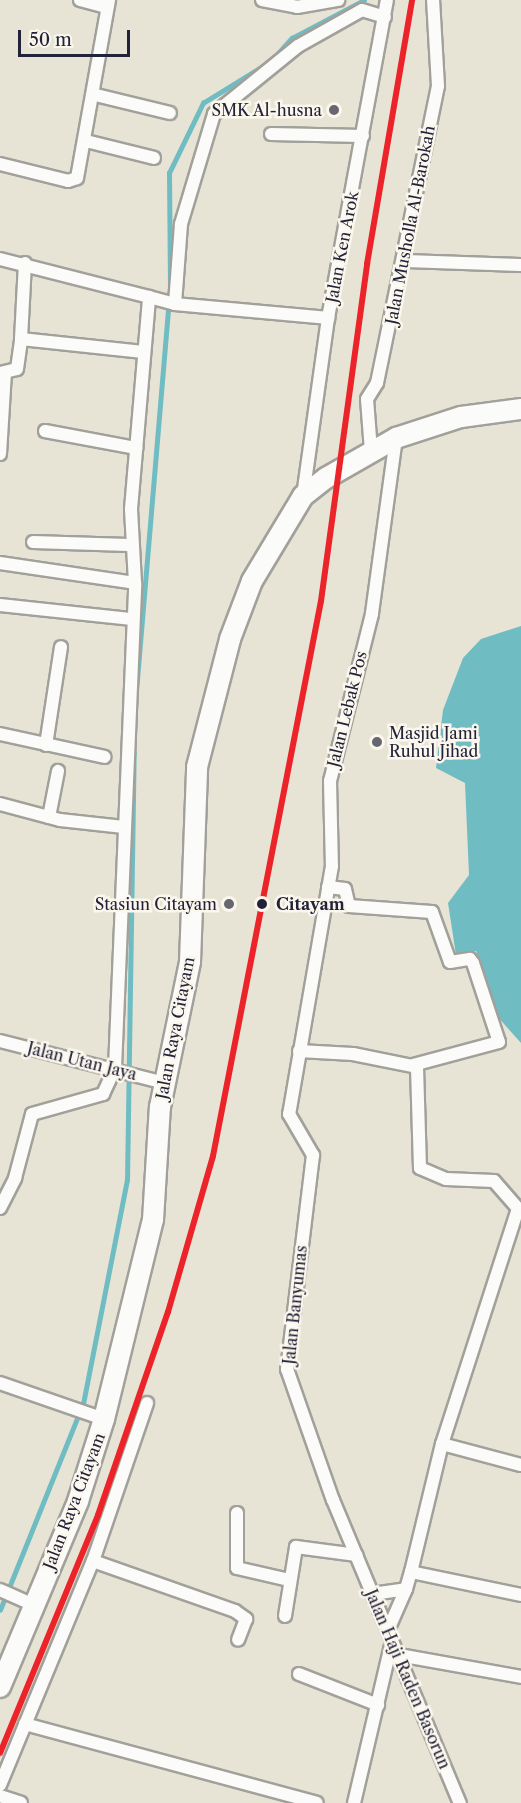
<!DOCTYPE html>
<style>
body{margin:0}
#map{position:relative;width:521px;height:1803px;overflow:hidden;background:#e7e4d5;font-family:"Libre Caslon Text",serif}
div>[style]{position:absolute}
[style*='--x']{left:calc(var(--x)*1px);top:calc(var(--y)*1px);width:calc(var(--w)*1px);rotate:calc(var(--a)*1deg)}
.water>*{inset:0;background:#70bcc3}
.stream>*{height:4.5px;margin:-2.25px;padding:0 2.25px;transform-origin:2.25px;border-radius:2.25px;background:#70bcc3}
.roads{filter:drop-shadow(2px 0 #a2a09b) drop-shadow(-2px 0 #a2a09b) drop-shadow(0 2px #a2a09b) drop-shadow(0 -2px #a2a09b)}
.street>*{height:12px;margin:-6px;padding:0 6px;transform-origin:6px;border-radius:6px;background:#fbfbf9}
.primary>*{height:20px;margin:-10px;padding:0 10px;transform-origin:10px;border-radius:10px;background:#fbfbf9}
.rail-1>*{height:6px;margin:-3px;padding:0 3px;transform-origin:3px;border-radius:3px;background:#ec2329}
.dots>*{width:16px;height:16px;translate:-50% -50%;box-sizing:border-box;border:3px solid #fbf7ec;border-radius:50%}
span{translate:-50% -50%;white-space:nowrap;text-align:center;line-height:1.15;-webkit-text-stroke:5px #fbf7ec;paint-order:stroke}
.poi-label{font-size:16px;color:#22223b}
.right{translate:-100% -50%;text-align:right}
.left{translate:0 -50%;text-align:left}
.street-label{font-size:16px;color:#22223b}
.stop-label{font-size:16px;color:#22223b;font-weight:700}
.scale{position:absolute;left:18px;top:30px;width:112px;height:27px;box-sizing:border-box;border:3px solid #22223b;border-top:0;padding-left:8px;font-size:18px;line-height:21px;white-space:nowrap;color:#22223b;-webkit-text-stroke:4px #fbf7ec;paint-order:stroke}
</style>
<div id="map">
<div class="water">
<i style="clip-path:polygon(521px 626px,521px 1043px,497px 1016px,476px 951px,456px 955px,448px 903px,469px 875px,465px 783px,436px 768px,443px 710px,463px 658px,481px 639px)"></i>
</div>
<div class="stream">
<i style="--x:136;--y:691;--w:406;--a:-85.2"></i>
<i style="--x:170;--y:286;--w:113;--a:-90.5"></i>
<i style="--x:169;--y:173;--w:78;--a:-64.1"></i>
<i style="--x:203;--y:103;--w:80;--a:-31.7"></i>
<i style="--x:271;--y:61;--w:31;--a:-48"></i>
<i style="--x:292;--y:38;--w:81;--a:-27.8"></i>
<i style="--x:0;--y:1610;--w:222;--a:-68.1"></i>
<i style="--x:83;--y:1404;--w:228;--a:-78.9"></i>
<i style="--x:127;--y:1180;--w:427;--a:-89.1"></i>
</div>
<div class="roads">
<div class="street">
<i style="--x:80;--y:0;--w:28;--a:15"></i>
<i style="--x:262;--y:0;--w:36;--a:11"></i>
<i style="--x:297;--y:7;--w:42;--a:-9.7"></i>
<i style="--x:96;--y:95;--w:76;--a:13.7"></i>
<i style="--x:271;--y:134;--w:92;--a:1.2"></i>
<i style="--x:86;--y:141;--w:70;--a:14"></i>
<i style="--x:0;--y:164;--w:70;--a:14"></i>
<i style="--x:68;--y:181;--w:9;--a:-18"></i>
<i style="--x:77;--y:178;--w:181;--a:-79.8"></i>
<i style="--x:0;--y:259;--w:154;--a:14.3"></i>
<i style="--x:405;--y:261;--w:116;--a:2"></i>
<i style="--x:175;--y:304;--w:154;--a:5.2"></i>
<i style="--x:21;--y:339;--w:76;--a:-87"></i>
<i style="--x:0;--y:373;--w:17;--a:-13"></i>
<i style="--x:17;--y:369;--w:30;--a:-82"></i>
<i style="--x:21;--y:339;--w:123;--a:6.1"></i>
<i style="--x:45;--y:431;--w:93;--a:10.6"></i>
<i style="--x:396;--y:438;--w:178;--a:97.8"></i>
<i style="--x:372;--y:614;--w:172;--a:104.1"></i>
<i style="--x:330;--y:781;--w:85;--a:88.7"></i>
<i style="--x:332;--y:866;--w:252;--a:99.8"></i>
<i style="--x:289;--y:1114;--w:48;--a:59.7"></i>
<i style="--x:313;--y:1155;--w:216;--a:96.9"></i>
<i style="--x:287;--y:1369;--w:139;--a:70.7"></i>
<i style="--x:333;--y:1500;--w:329;--a:67.3"></i>
<i style="--x:371;--y:451;--w:52;--a:-94.4"></i>
<i style="--x:367;--y:399;--w:19;--a:-58"></i>
<i style="--x:377;--y:383;--w:303;--a:-78.4"></i>
<i style="--x:438;--y:86;--w:86;--a:-93.3"></i>
<i style="--x:0;--y:454;--w:81;--a:-86.5"></i>
<i style="--x:303;--y:496;--w:180;--a:-82"></i>
<i style="--x:328;--y:318;--w:323;--a:-79.5"></i>
<i style="--x:33;--y:542;--w:96;--a:1.8"></i>
<i style="--x:0;--y:563;--w:136;--a:8.4"></i>
<i style="--x:0;--y:605;--w:133;--a:6.1"></i>
<i style="--x:0;--y:734;--w:107;--a:12.4"></i>
<i style="--x:46;--y:745;--w:99;--a:-81.3"></i>
<i style="--x:0;--y:804;--w:62;--a:14.9"></i>
<i style="--x:60;--y:820;--w:64;--a:6.2"></i>
<i style="--x:49;--y:817;--w:47;--a:-78.9"></i>
<i style="--x:328;--y:887;--w:17;--a:7"></i>
<i style="--x:345;--y:889;--w:17;--a:77"></i>
<i style="--x:349;--y:906;--w:83;--a:4.1"></i>
<i style="--x:432;--y:912;--w:53;--a:70.2"></i>
<i style="--x:450;--y:962;--w:20;--a:-9"></i>
<i style="--x:470;--y:959;--w:5;--a:53"></i>
<i style="--x:473;--y:963;--w:83;--a:71.8"></i>
<i style="--x:499;--y:1042;--w:89;--a:165"></i>
<i style="--x:0;--y:1041;--w:170;--a:14.3"></i>
<i style="--x:299;--y:1051;--w:54;--a:3.2"></i>
<i style="--x:353;--y:1054;--w:65;--a:11.5"></i>
<i style="--x:417;--y:1067;--w:101;--a:88.3"></i>
<i style="--x:420;--y:1168;--w:28;--a:23"></i>
<i style="--x:446;--y:1179;--w:48;--a:2.4"></i>
<i style="--x:494;--y:1181;--w:41;--a:48.9"></i>
<i style="--x:0;--y:1208;--w:34;--a:-63"></i>
<i style="--x:15;--y:1178;--w:66;--a:-75.1"></i>
<i style="--x:32;--y:1114;--w:74;--a:-15.7"></i>
<i style="--x:103;--y:1094;--w:29;--a:-65"></i>
<i style="--x:115;--y:1068;--w:485;--a:-87.6"></i>
<i style="--x:135;--y:583;--w:74;--a:-93.1"></i>
<i style="--x:131;--y:509;--w:213;--a:-85.1"></i>
<i style="--x:149;--y:297;--w:27;--a:15"></i>
<i style="--x:175;--y:304;--w:80;--a:-85.7"></i>
<i style="--x:181;--y:224;--w:115;--a:-73.3"></i>
<i style="--x:214;--y:114;--w:108;--a:-39"></i>
<i style="--x:298;--y:46;--w:73;--a:-29.4"></i>
<i style="--x:362;--y:10;--w:24;--a:17"></i>
<i style="--x:0;--y:1383;--w:110;--a:19.1"></i>
<i style="--x:442;--y:1444;--w:82;--a:14.9"></i>
<i style="--x:237;--y:1513;--w:55;--a:90"></i>
<i style="--x:237;--y:1568;--w:53;--a:13"></i>
<i style="--x:93;--y:1561;--w:151;--a:19.4"></i>
<i style="--x:235;--y:1611;--w:14;--a:36"></i>
<i style="--x:246;--y:1619;--w:22;--a:111"></i>
<i style="--x:411;--y:1572;--w:132;--a:-76.4"></i>
<i style="--x:442;--y:1444;--w:247;--a:-72.1"></i>
<i style="--x:0;--y:1590;--w:36;--a:24"></i>
<i style="--x:372;--y:1594;--w:34;--a:-8"></i>
<i style="--x:406;--y:1589;--w:18;--a:-74"></i>
<i style="--x:411;--y:1572;--w:112;--a:11.8"></i>
<i style="--x:285;--y:1616;--w:70;--a:-80.9"></i>
<i style="--x:296;--y:1547;--w:61;--a:7.6"></i>
<i style="--x:388;--y:1630;--w:45;--a:-66.3"></i>
<i style="--x:399;--y:1655;--w:124;--a:10.2"></i>
<i style="--x:299;--y:1674;--w:85;--a:21.4"></i>
<i style="--x:25;--y:1724;--w:302;--a:15.1"></i>
<i style="--x:0;--y:1785;--w:243;--a:-67.5"></i>
<i style="--x:93;--y:1561;--w:167;--a:-71.1"></i>
<i style="--x:0;--y:1796;--w:22;--a:18"></i>
<i style="--x:354;--y:1803;--w:166;--a:-76.8"></i>
</div>
<div class="primary">
<i style="--x:0;--y:1687;--w:202;--a:-67.2"></i>
<i style="--x:78;--y:1501;--w:86;--a:-72.4"></i>
<i style="--x:104;--y:1419;--w:205;--a:-76.2"></i>
<i style="--x:153;--y:1220;--w:113;--a:-86.5"></i>
<i style="--x:160;--y:1107;--w:148;--a:-78.3"></i>
<i style="--x:190;--y:962;--w:195;--a:-87.9"></i>
<i style="--x:197;--y:767;--w:132;--a:-75.5"></i>
<i style="--x:230;--y:639;--w:62;--a:-69.2"></i>
<i style="--x:252;--y:581;--w:99;--a:-59"></i>
<i style="--x:303;--y:496;--w:29;--a:-38"></i>
<i style="--x:326;--y:478;--w:81;--a:-29.7"></i>
<i style="--x:396;--y:438;--w:68;--a:-17.9"></i>
<i style="--x:461;--y:417;--w:61;--a:-7.6"></i>
</div>
</div>
<div class="rail-1">
<i style="--x:0;--y:1753;--w:257;--a:-67.6"></i>
<i style="--x:98;--y:1515;--w:215;--a:-71"></i>
<i style="--x:168;--y:1312;--w:162;--a:-73.9"></i>
<i style="--x:213;--y:1156;--w:565;--a:-78.99"></i>
<i style="--x:321;--y:601;--w:340;--a:-82.2"></i>
<i style="--x:367;--y:264;--w:268;--a:-80.3"></i>
</div>
<div class="dots">
<i style="left:334px;top:110px;background:#676671"></i>
<i style="left:377px;top:742px;background:#676671"></i>
<i style="left:229px;top:904px;background:#676671"></i>
<i style="left:262px;top:904px;background:#22223b"></i>
</div>
<div class="poi-label">
<span class="right" style="left:322px;top:110px">SMK Al-husna</span>
<span class="left" style="left:389px;top:742px">Masjid Jami<br>Ruhul Jihad</span>
<span class="right" style="left:217px;top:904px">Stasiun Citayam</span>
</div>
<div class="street-label">
<span style="left:410px;top:225px;rotate:-79deg">Jalan Musholla Al-Barokah</span>
<span style="left:342px;top:247px;rotate:-79deg">Jalan Ken Arok</span>
<span style="left:347px;top:709px;rotate:-76deg">Jalan Lebak Pos</span>
<span style="left:175px;top:1028px;rotate:-79deg">Jalan Raya Citayam</span>
<span style="left:82px;top:1061px;rotate:14deg">Jalan Utan Jaya</span>
<span style="left:295px;top:1305px;rotate:-84deg">Jalan Banyumas</span>
<span style="left:74px;top:1501px;rotate:-69deg">Jalan Raya Citayam</span>
<span style="left:408px;top:1679px;rotate:67deg">Jalan Haji Raden Basorun</span>
</div>
<div class="stop-label">
<span class="left" style="left:276px;top:904px">Citayam</span>
</div>
<div class="scale">50 m</div>
</div>
